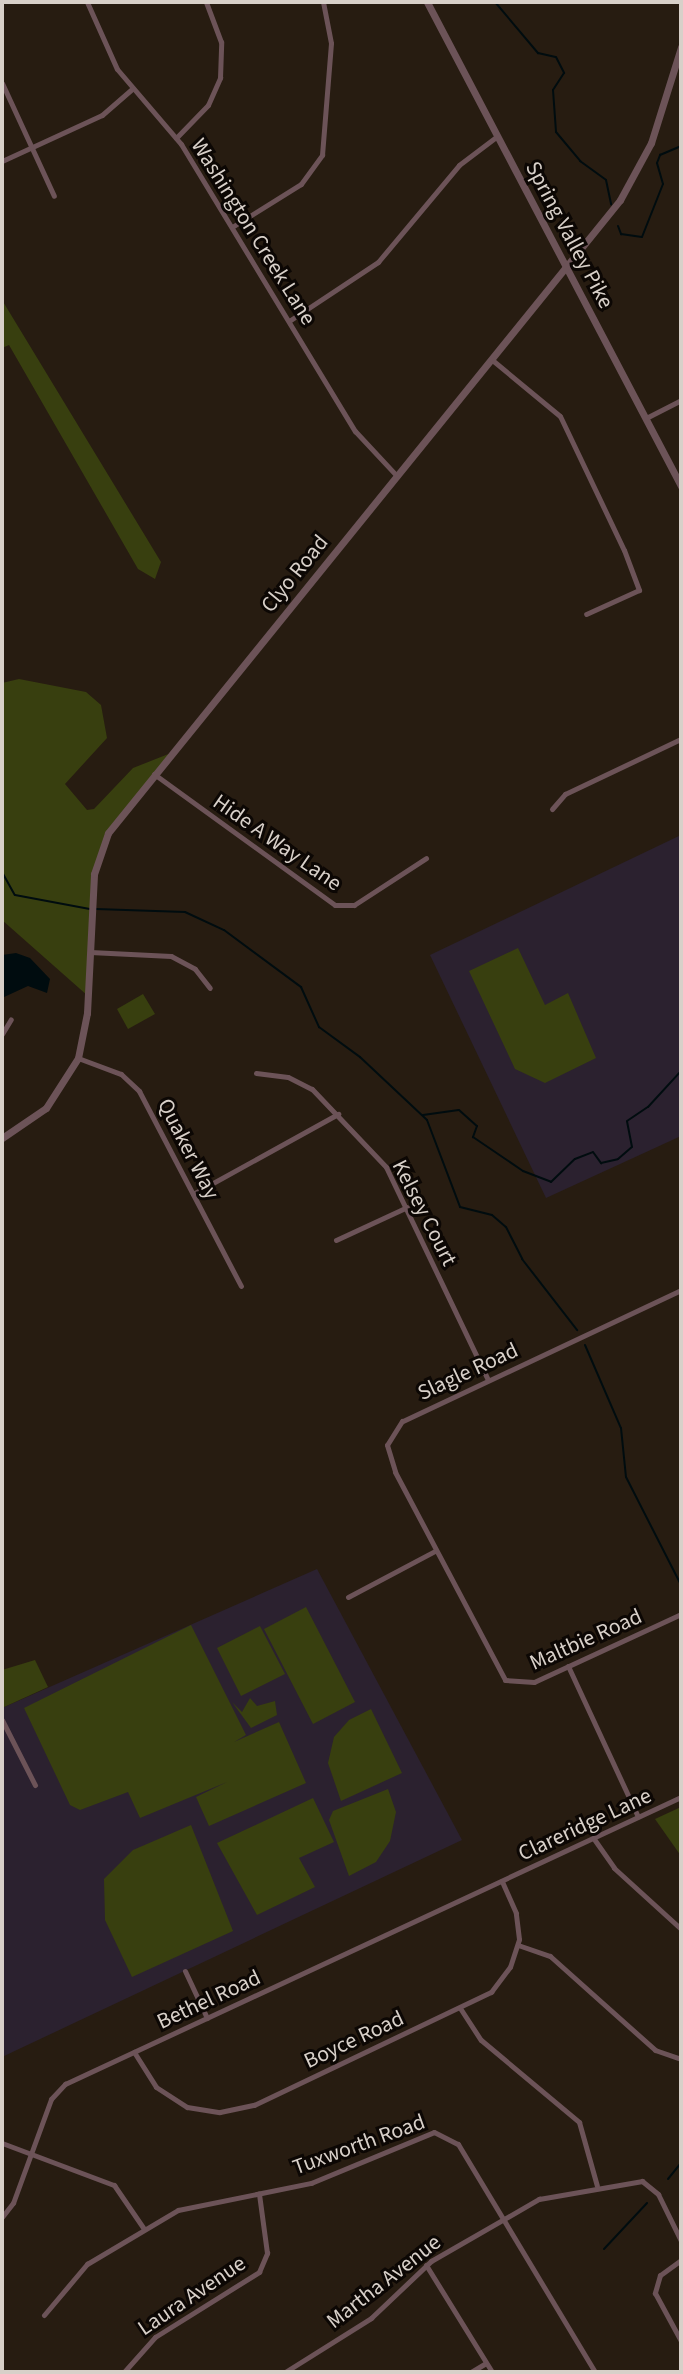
<!DOCTYPE html>
<style>
body{margin:0}
#map{position:relative;width:683px;height:2374px;overflow:hidden;background:#271c11;font-family:"Source Sans 3",sans-serif}
div>[style]{position:absolute}
[style*='--x']{left:calc(var(--x)*1px);top:calc(var(--y)*1px);width:calc(var(--w)*1px);rotate:calc(var(--a)*1deg)}
.education>*{inset:0;background:#2b212f}
.green>*{inset:0;background:#383f0f}
.water>*{inset:0;background:#000c0f}
.stream>*{height:2px;margin:-1px;padding:0 1px;transform-origin:1px;border-radius:1px;background:#000c0f}
.minor>*{height:5px;margin:-2.5px;padding:0 2.5px;transform-origin:2.5px;border-radius:2.5px;background:#6c5358}
.tertiary>*{height:7px;margin:-3.5px;padding:0 3.5px;transform-origin:3.5px;border-radius:3.5px;background:#6c5358}
span{translate:-50% -50%;white-space:nowrap;text-align:center;line-height:1.15;-webkit-text-stroke:6px #0c0704;paint-order:stroke}
.street-label{font-size:22px;color:#d8d0c9}
.frame{position:absolute;inset:0;border:4px solid #d8d0c9;pointer-events:none}
</style>
<div id="map">
<div class="education">
<i style="clip-path:polygon(681px 835px,681px 1136px,546px 1198px,430px 955px)"></i>
<i style="clip-path:polygon(317px 1569px,462px 1840px,2px 2057px,2px 1708px)"></i>
</div>
<div class="green">
<i style="clip-path:polygon(2px 300px,161px 562px,155px 579px,138px 569px,9px 345px,2px 348px)"></i>
<i style="clip-path:polygon(19px 679px,86px 692px,101px 705px,107px 738px,65px 784px,87px 810px,94px 809px,133px 768px,171px 753px,127px 806px,97px 860px,88px 996px,2px 920px,2px 683px)"></i>
<i style="clip-path:polygon(518px 948px,545px 1005px,568px 993px,596px 1058px,545px 1083px,515px 1069px,469px 971px)"></i>
<i style="clip-path:polygon(143px 994px,155px 1014px,128px 1029px,117px 1009px)"></i>
<i style="clip-path:polygon(306px 1607px,355px 1702px,313px 1724px,264px 1629px)"></i>
<i style="clip-path:polygon(191px 1625px,246px 1735px,234px 1742px,279px 1722px,306px 1783px,209px 1826px,196px 1797px,227px 1782px,140px 1818px,128px 1792px,80px 1810px,70px 1805px,24px 1708px)"></i>
<i style="clip-path:polygon(260px 1626px,285px 1674px,241px 1696px,217px 1648px)"></i>
<i style="clip-path:polygon(35px 1660px,48px 1687px,2px 1708px,2px 1670px)"></i>
<i style="clip-path:polygon(250px 1698px,257px 1706px,275px 1701px,277px 1715px,251px 1728px,232px 1702px,242px 1712px)"></i>
<i style="clip-path:polygon(371px 1709px,402px 1773px,341px 1801px,328px 1763px,334px 1737px,349px 1720px)"></i>
<i style="clip-path:polygon(388px 1789px,396px 1812px,390px 1841px,376px 1862px,349px 1876px,329px 1820px,333px 1811px)"></i>
<i style="clip-path:polygon(313px 1798px,334px 1842px,299px 1858px,315px 1887px,257px 1915px,217px 1843px)"></i>
<i style="clip-path:polygon(681px 1807px,681px 1856px,655px 1819px)"></i>
<i style="clip-path:polygon(191px 1825px,233px 1931px,132px 1977px,105px 1920px,104px 1879px,133px 1850px)"></i>
</div>
<div class="water">
<i style="clip-path:polygon(16px 953px,30px 958px,50px 979px,47px 993px,28px 986px,2px 998px,2px 955px)"></i>
</div>
<div class="stream">
<i style="--x:495;--y:2;--w:67;--a:49.9"></i>
<i style="--x:538;--y:53;--w:18;--a:13"></i>
<i style="--x:556;--y:57;--w:18;--a:63"></i>
<i style="--x:564;--y:73;--w:20;--a:123"></i>
<i style="--x:553;--y:90;--w:42;--a:85.9"></i>
<i style="--x:556;--y:132;--w:38;--a:50"></i>
<i style="--x:580;--y:161;--w:32;--a:36"></i>
<i style="--x:606;--y:180;--w:25;--a:78"></i>
<i style="--x:618;--y:226;--w:9;--a:69"></i>
<i style="--x:621;--y:234;--w:21;--a:8"></i>
<i style="--x:642;--y:237;--w:57;--a:-68.4"></i>
<i style="--x:663;--y:184;--w:22;--a:-106"></i>
<i style="--x:657;--y:163;--w:9;--a:-69"></i>
<i style="--x:660;--y:155;--w:23;--a:-23"></i>
<i style="--x:2;--y:872;--w:26;--a:61"></i>
<i style="--x:15;--y:895;--w:76;--a:10.6"></i>
<i style="--x:96;--y:909;--w:89;--a:1.9"></i>
<i style="--x:185;--y:912;--w:43;--a:24.8"></i>
<i style="--x:224;--y:930;--w:96;--a:36.5"></i>
<i style="--x:301;--y:987;--w:44;--a:65.8"></i>
<i style="--x:319;--y:1027;--w:51;--a:36.2"></i>
<i style="--x:360;--y:1057;--w:92;--a:43.2"></i>
<i style="--x:427;--y:1120;--w:93;--a:69.2"></i>
<i style="--x:460;--y:1207;--w:33;--a:14"></i>
<i style="--x:492;--y:1215;--w:18;--a:41"></i>
<i style="--x:506;--y:1227;--w:36;--a:63"></i>
<i style="--x:522;--y:1259;--w:90;--a:52.2"></i>
<i style="--x:423;--y:1115;--w:36;--a:-8"></i>
<i style="--x:459;--y:1110;--w:24;--a:42"></i>
<i style="--x:477;--y:1126;--w:12;--a:110"></i>
<i style="--x:473;--y:1137;--w:60;--a:34.2"></i>
<i style="--x:523;--y:1171;--w:30;--a:21"></i>
<i style="--x:551;--y:1182;--w:33;--a:-44"></i>
<i style="--x:575;--y:1159;--w:19;--a:-21"></i>
<i style="--x:593;--y:1152;--w:14;--a:54"></i>
<i style="--x:601;--y:1163;--w:17;--a:-13"></i>
<i style="--x:618;--y:1159;--w:18;--a:-41"></i>
<i style="--x:632;--y:1147;--w:26;--a:-101"></i>
<i style="--x:627;--y:1121;--w:25;--a:-34"></i>
<i style="--x:648;--y:1107;--w:49;--a:-47.5"></i>
<i style="--x:585;--y:1345;--w:90;--a:66.6"></i>
<i style="--x:621;--y:1428;--w:49;--a:84.2"></i>
<i style="--x:626;--y:1477;--w:121;--a:63"></i>
<i style="--x:668;--y:2179;--w:21;--a:-51"></i>
<i style="--x:604;--y:2249;--w:63;--a:-46.9"></i>
</div>
<div class="minor">
<i style="--x:87;--y:2;--w:73;--a:65.9"></i>
<i style="--x:117;--y:69;--w:99;--a:49.5"></i>
<i style="--x:181;--y:144;--w:336;--a:58.8"></i>
<i style="--x:355;--y:431;--w:62;--a:47"></i>
<i style="--x:2;--y:83;--w:124;--a:65.3"></i>
<i style="--x:176;--y:138;--w:46;--a:-45.9"></i>
<i style="--x:208;--y:105;--w:30;--a:-66"></i>
<i style="--x:220;--y:78;--w:36;--a:-88"></i>
<i style="--x:221;--y:42;--w:43;--a:-110.6"></i>
<i style="--x:2;--y:161;--w:110;--a:-24.7"></i>
<i style="--x:102;--y:115;--w:40;--a:-41"></i>
<i style="--x:232;--y:227;--w:81;--a:-31.9"></i>
<i style="--x:301;--y:184;--w:36;--a:-54"></i>
<i style="--x:322;--y:155;--w:112;--a:-85.4"></i>
<i style="--x:331;--y:43;--w:42;--a:-101"></i>
<i style="--x:289;--y:321;--w:107;--a:-33.5"></i>
<i style="--x:378;--y:262;--w:126;--a:-50.1"></i>
<i style="--x:459;--y:165;--w:46;--a:-37.1"></i>
<i style="--x:491;--y:359;--w:89;--a:39.6"></i>
<i style="--x:560;--y:416;--w:148;--a:64.5"></i>
<i style="--x:624;--y:550;--w:43;--a:69.4"></i>
<i style="--x:639;--y:590;--w:58;--a:155.6"></i>
<i style="--x:646;--y:418;--w:39;--a:-27"></i>
<i style="--x:154;--y:774;--w:223;--a:35.9"></i>
<i style="--x:335;--y:905;--w:19;--a:0"></i>
<i style="--x:354;--y:905;--w:86;--a:-33.1"></i>
<i style="--x:552;--y:809;--w:20;--a:-49"></i>
<i style="--x:565;--y:794;--w:128;--a:-25.4"></i>
<i style="--x:90;--y:952;--w:81;--a:2.8"></i>
<i style="--x:171;--y:956;--w:27;--a:28"></i>
<i style="--x:195;--y:969;--w:24;--a:52"></i>
<i style="--x:2;--y:1034;--w:17;--a:-59"></i>
<i style="--x:78;--y:1058;--w:46;--a:20.4"></i>
<i style="--x:121;--y:1074;--w:25;--a:43"></i>
<i style="--x:139;--y:1091;--w:220;--a:62.4"></i>
<i style="--x:256;--y:1073;--w:32;--a:7"></i>
<i style="--x:288;--y:1077;--w:27;--a:27"></i>
<i style="--x:312;--y:1089;--w:108;--a:46.5"></i>
<i style="--x:386;--y:1167;--w:236;--a:64.4"></i>
<i style="--x:193;--y:1194;--w:166;--a:-28.9"></i>
<i style="--x:336;--y:1240;--w:78;--a:-24.9"></i>
<i style="--x:681;--y:1290;--w:308;--a:154.8"></i>
<i style="--x:402;--y:1421;--w:28;--a:122"></i>
<i style="--x:387;--y:1445;--w:28;--a:73"></i>
<i style="--x:395;--y:1472;--w:235;--a:62.1"></i>
<i style="--x:505;--y:1680;--w:29;--a:4"></i>
<i style="--x:534;--y:1682;--w:162;--a:-24.8"></i>
<i style="--x:348;--y:1597;--w:98;--a:-27.9"></i>
<i style="--x:568;--y:1666;--w:166;--a:65.1"></i>
<i style="--x:2;--y:1720;--w:73;--a:63.1"></i>
<i style="--x:594;--y:1839;--w:35;--a:55"></i>
<i style="--x:614;--y:1868;--w:91;--a:42.3"></i>
<i style="--x:518;--y:1945;--w:34;--a:19"></i>
<i style="--x:550;--y:1956;--w:141;--a:41.8"></i>
<i style="--x:655;--y:2050;--w:28;--a:19"></i>
<i style="--x:185;--y:1971;--w:52;--a:64.9"></i>
<i style="--x:460;--y:2008;--w:38;--a:57"></i>
<i style="--x:481;--y:2040;--w:128;--a:39.9"></i>
<i style="--x:579;--y:2122;--w:66;--a:74.3"></i>
<i style="--x:134;--y:2052;--w:41;--a:57.8"></i>
<i style="--x:156;--y:2087;--w:37;--a:33"></i>
<i style="--x:187;--y:2107;--w:33;--a:9"></i>
<i style="--x:220;--y:2112;--w:35;--a:-12"></i>
<i style="--x:254;--y:2105;--w:263;--a:-25.5"></i>
<i style="--x:491;--y:1992;--w:31;--a:-53"></i>
<i style="--x:510;--y:1967;--w:29;--a:-72"></i>
<i style="--x:519;--y:1939;--w:26;--a:-97"></i>
<i style="--x:516;--y:1913;--w:35;--a:-114"></i>
<i style="--x:2;--y:2143;--w:120;--a:20.6"></i>
<i style="--x:114;--y:2185;--w:53;--a:55.7"></i>
<i style="--x:2;--y:2217;--w:18;--a:-52"></i>
<i style="--x:13;--y:2203;--w:111;--a:-69.9"></i>
<i style="--x:51;--y:2099;--w:21;--a:-47"></i>
<i style="--x:65;--y:2084;--w:680;--a:-24.98"></i>
<i style="--x:681;--y:2260;--w:26;--a:144"></i>
<i style="--x:660;--y:2275;--w:19;--a:106"></i>
<i style="--x:655;--y:2293;--w:55;--a:61.6"></i>
<i style="--x:426;--y:2265;--w:126;--a:58.3"></i>
<i style="--x:44;--y:2315;--w:67;--a:-49.9"></i>
<i style="--x:87;--y:2264;--w:106;--a:-30.7"></i>
<i style="--x:178;--y:2210;--w:136;--a:-11.5"></i>
<i style="--x:311;--y:2183;--w:133;--a:-22.5"></i>
<i style="--x:434;--y:2132;--w:27;--a:27"></i>
<i style="--x:458;--y:2144;--w:266;--a:59"></i>
<i style="--x:124;--y:2372;--w:47;--a:-48.5"></i>
<i style="--x:155;--y:2337;--w:123;--a:-32"></i>
<i style="--x:259;--y:2272;--w:21;--a:-67"></i>
<i style="--x:267;--y:2253;--w:60;--a:-97.7"></i>
<i style="--x:285;--y:2372;--w:102;--a:-32.1"></i>
<i style="--x:371;--y:2318;--w:83;--a:-43.5"></i>
<i style="--x:431;--y:2261;--w:125;--a:-29.9"></i>
<i style="--x:539;--y:2199;--w:105;--a:-9.9"></i>
<i style="--x:642;--y:2181;--w:21;--a:39"></i>
<i style="--x:658;--y:2194;--w:52;--a:63.9"></i>
<i style="--x:471;--y:2372;--w:17;--a:-31"></i>
</div>
<div class="tertiary">
<i style="--x:427;--y:2;--w:547;--a:62.31"></i>
<i style="--x:2;--y:1138;--w:53;--a:-34.3"></i>
<i style="--x:46;--y:1108;--w:59;--a:-57.4"></i>
<i style="--x:78;--y:1058;--w:46;--a:-78.7"></i>
<i style="--x:87;--y:1013;--w:139;--a:-87.1"></i>
<i style="--x:94;--y:874;--w:43;--a:-71.1"></i>
<i style="--x:108;--y:833;--w:814;--a:-51.03"></i>
<i style="--x:620;--y:200;--w:65;--a:-61.5"></i>
<i style="--x:651;--y:143;--w:101;--a:-72.6"></i>
</div>
<div class="street-label">
<span style="left:253px;top:232px;rotate:58deg">Washington Creek Lane</span>
<span style="left:569px;top:235px;rotate:62deg">Spring Valley Pike</span>
<span style="left:295px;top:574px;rotate:-51deg">Clyo Road</span>
<span style="left:277px;top:843px;rotate:35deg">Hide A Way Lane</span>
<span style="left:188px;top:1149px;rotate:63deg">Quaker Way</span>
<span style="left:424px;top:1213px;rotate:63deg">Kelsey Court</span>
<span style="left:468px;top:1372px;rotate:-25deg">Slagle Road</span>
<span style="left:586px;top:1640px;rotate:-24deg">Maltbie Road</span>
<span style="left:585px;top:1825px;rotate:-25deg">Clareridge Lane</span>
<span style="left:209px;top:2000px;rotate:-25deg">Bethel Road</span>
<span style="left:354px;top:2040px;rotate:-25deg">Boyce Road</span>
<span style="left:359px;top:2145px;rotate:-20deg">Tuxworth Road</span>
<span style="left:384px;top:2282px;rotate:-38deg">Martha Avenue</span>
<span style="left:192px;top:2296px;rotate:-34deg">Laura Avenue</span>
</div>
<div class="frame"></div>
</div>
